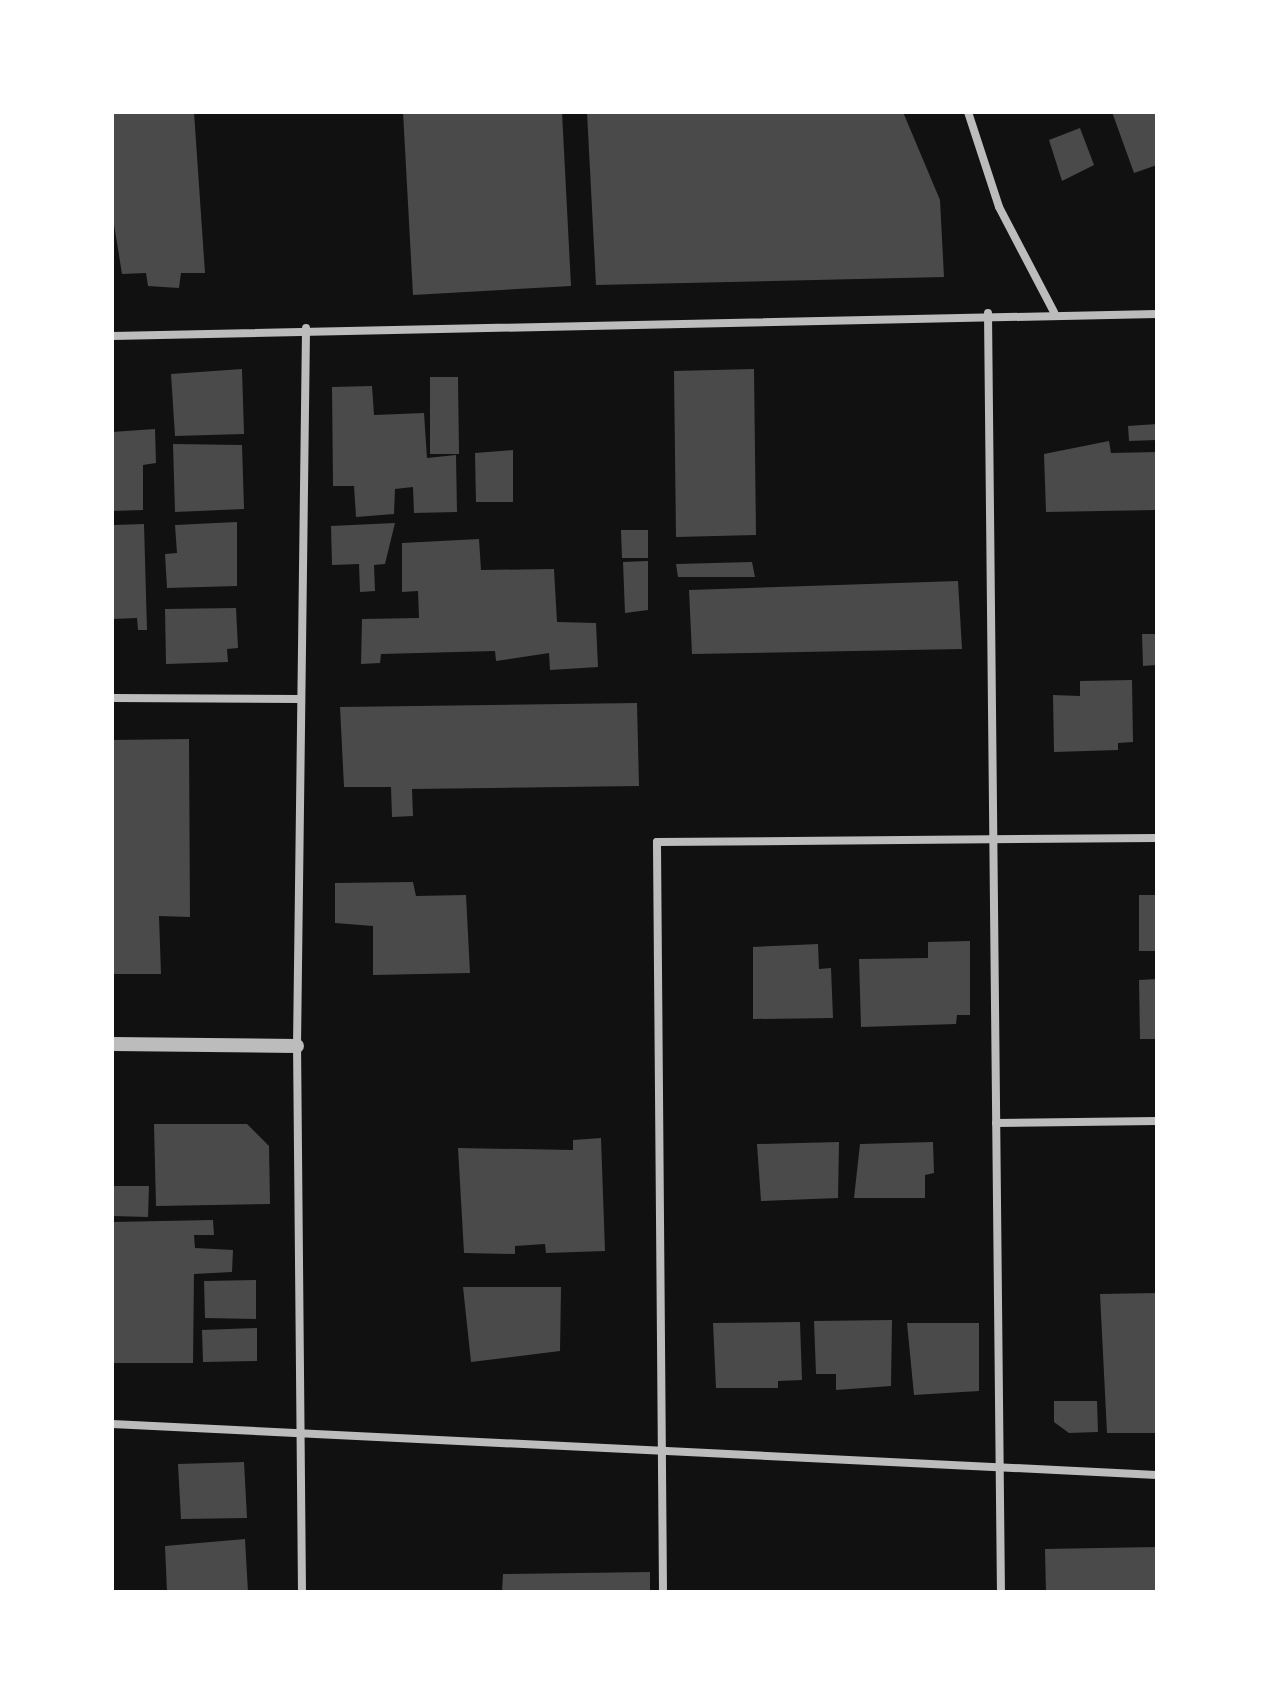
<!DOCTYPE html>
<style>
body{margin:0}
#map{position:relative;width:1269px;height:1704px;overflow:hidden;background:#111;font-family:"Sofia Sans Condensed",sans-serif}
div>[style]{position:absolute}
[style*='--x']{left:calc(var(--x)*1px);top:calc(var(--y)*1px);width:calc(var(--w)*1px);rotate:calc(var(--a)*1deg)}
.building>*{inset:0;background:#4a4a4a}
.minor>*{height:8px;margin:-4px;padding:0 4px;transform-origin:4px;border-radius:4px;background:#bcbcbc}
.tertiary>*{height:14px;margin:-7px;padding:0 7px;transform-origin:7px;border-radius:7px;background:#bcbcbc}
span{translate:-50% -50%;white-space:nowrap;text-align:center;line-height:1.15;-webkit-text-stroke:7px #fff;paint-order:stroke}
.frame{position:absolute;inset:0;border:114px solid #fff;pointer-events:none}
</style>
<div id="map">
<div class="building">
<i style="clip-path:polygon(112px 112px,194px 112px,205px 273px,181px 273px,179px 288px,148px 286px,146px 273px,122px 274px,112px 212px)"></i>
<i style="clip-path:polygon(403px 112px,562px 112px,571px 286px,413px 295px)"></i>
<i style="clip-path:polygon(587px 112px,903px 112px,940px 200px,944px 277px,596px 285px)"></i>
<i style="clip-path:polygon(1112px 112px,1157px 112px,1157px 165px,1134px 173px)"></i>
<i style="clip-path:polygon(1080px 128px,1094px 165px,1062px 181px,1049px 140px)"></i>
<i style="clip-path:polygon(242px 369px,244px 434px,175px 436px,171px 374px)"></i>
<i style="clip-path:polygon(754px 369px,756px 535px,676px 537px,674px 371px)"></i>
<i style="clip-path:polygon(430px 377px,458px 377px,459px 454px,430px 454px)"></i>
<i style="clip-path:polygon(372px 386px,374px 415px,424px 413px,427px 458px,456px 455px,457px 512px,414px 513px,413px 487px,395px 489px,394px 514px,356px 517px,354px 486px,333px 486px,332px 387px)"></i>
<i style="clip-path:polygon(1157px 424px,1157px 440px,1129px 441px,1128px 426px)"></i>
<i style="clip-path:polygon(155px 429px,156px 463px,143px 465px,143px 510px,112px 511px,112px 432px)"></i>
<i style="clip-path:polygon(1109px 441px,1111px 453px,1157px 452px,1157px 510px,1046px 512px,1044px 454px)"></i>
<i style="clip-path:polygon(173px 444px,242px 445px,244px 509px,175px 512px)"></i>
<i style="clip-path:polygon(513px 450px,513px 502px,476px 502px,475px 453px)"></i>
<i style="clip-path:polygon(237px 522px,237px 586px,167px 588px,165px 554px,177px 553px,175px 525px)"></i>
<i style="clip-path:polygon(395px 523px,385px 564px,374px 565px,375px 591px,360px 592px,359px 564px,332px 565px,331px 526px)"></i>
<i style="clip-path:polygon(144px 524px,147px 630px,138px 630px,137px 618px,112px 619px,114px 525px)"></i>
<i style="clip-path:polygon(621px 530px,648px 530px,648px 558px,622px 558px)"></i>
<i style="clip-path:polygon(479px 539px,481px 570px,554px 569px,557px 622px,596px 623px,598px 667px,550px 670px,549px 653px,496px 661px,495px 651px,381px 654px,380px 663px,361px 664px,362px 619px,419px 618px,418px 591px,402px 592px,402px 543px)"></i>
<i style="clip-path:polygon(648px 561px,648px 610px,625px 613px,623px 562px)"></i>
<i style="clip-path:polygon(752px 562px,755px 577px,678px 577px,676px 564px)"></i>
<i style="clip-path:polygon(958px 581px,962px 649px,692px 654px,689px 590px)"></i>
<i style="clip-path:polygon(236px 608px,238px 648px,227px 649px,228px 662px,166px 664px,165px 609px)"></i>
<i style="clip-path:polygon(1142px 634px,1155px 634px,1156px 665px,1143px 666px)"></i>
<i style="clip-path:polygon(1132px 680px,1133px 742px,1118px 743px,1118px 750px,1054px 752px,1053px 695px,1080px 696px,1080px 681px)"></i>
<i style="clip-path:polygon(637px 703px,639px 786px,412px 789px,413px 816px,392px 817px,391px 787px,344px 787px,340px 707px)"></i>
<i style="clip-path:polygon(189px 739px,190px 917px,159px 916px,161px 974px,112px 974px,112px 740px)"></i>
<i style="clip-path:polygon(413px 882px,416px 896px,466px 895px,470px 973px,373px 975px,373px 926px,335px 923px,335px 883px)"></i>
<i style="clip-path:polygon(1139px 895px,1157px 895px,1157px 951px,1139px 951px)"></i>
<i style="clip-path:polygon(970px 941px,970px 1015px,957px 1015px,956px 1024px,861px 1027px,859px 959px,928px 958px,928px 942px)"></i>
<i style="clip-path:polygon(818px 944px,819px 969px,831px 968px,833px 1018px,753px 1019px,753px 947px)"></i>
<i style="clip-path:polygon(1157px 979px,1157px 1039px,1140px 1039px,1139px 980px)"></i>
<i style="clip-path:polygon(154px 1124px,247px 1124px,269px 1146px,270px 1204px,156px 1206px)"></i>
<i style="clip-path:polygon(601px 1138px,605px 1251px,546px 1253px,545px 1244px,515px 1246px,515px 1254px,464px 1253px,458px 1148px,573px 1150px,573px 1140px)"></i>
<i style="clip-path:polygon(839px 1142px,838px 1198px,761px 1201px,757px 1144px)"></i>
<i style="clip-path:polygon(933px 1142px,934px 1173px,925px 1175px,925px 1198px,854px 1198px,860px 1144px)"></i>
<i style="clip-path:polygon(112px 1186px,149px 1186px,148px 1217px,112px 1216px)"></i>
<i style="clip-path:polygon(213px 1220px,214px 1235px,194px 1235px,195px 1248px,233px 1250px,232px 1272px,194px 1274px,193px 1363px,112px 1363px,112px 1222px)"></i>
<i style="clip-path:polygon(256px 1280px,256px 1319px,205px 1318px,204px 1281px)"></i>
<i style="clip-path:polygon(463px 1287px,561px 1287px,560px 1351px,471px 1362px)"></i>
<i style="clip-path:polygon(1157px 1293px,1157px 1433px,1107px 1433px,1100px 1294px)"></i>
<i style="clip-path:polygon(892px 1320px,891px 1386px,836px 1390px,836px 1374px,816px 1374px,814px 1321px)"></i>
<i style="clip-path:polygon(800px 1322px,802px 1380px,778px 1381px,778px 1388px,716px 1388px,713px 1323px)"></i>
<i style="clip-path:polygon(907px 1323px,979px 1323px,979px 1391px,914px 1395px)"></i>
<i style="clip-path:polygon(257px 1328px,257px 1361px,203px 1362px,202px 1330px)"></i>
<i style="clip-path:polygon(1054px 1401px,1097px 1401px,1098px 1432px,1069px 1433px,1054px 1422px)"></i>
<i style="clip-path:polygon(244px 1462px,247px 1518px,181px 1519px,178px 1464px)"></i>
<i style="clip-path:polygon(245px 1539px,248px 1592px,167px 1592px,165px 1546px)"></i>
<i style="clip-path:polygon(1157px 1547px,1157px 1592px,1046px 1592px,1045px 1549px)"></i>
<i style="clip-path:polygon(650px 1572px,650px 1592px,502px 1592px,503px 1574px)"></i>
</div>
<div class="minor">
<i style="--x:968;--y:112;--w:100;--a:71.9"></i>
<i style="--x:999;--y:207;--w:119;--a:62.4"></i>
<i style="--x:988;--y:313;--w:1279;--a:89.42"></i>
<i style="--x:112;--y:336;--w:1045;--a:-1.21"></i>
<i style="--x:112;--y:698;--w:187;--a:0.3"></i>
<i style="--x:996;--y:1123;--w:161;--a:-0.7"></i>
<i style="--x:112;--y:1424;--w:1046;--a:2.79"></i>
<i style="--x:302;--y:1592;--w:546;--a:-90.52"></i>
<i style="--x:297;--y:1046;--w:718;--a:-89.28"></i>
<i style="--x:663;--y:1592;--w:750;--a:-90.46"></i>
<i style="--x:657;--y:842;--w:500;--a:-0.46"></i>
</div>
<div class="tertiary">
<i style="--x:112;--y:1044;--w:185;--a:0.6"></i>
</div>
<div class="frame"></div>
</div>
